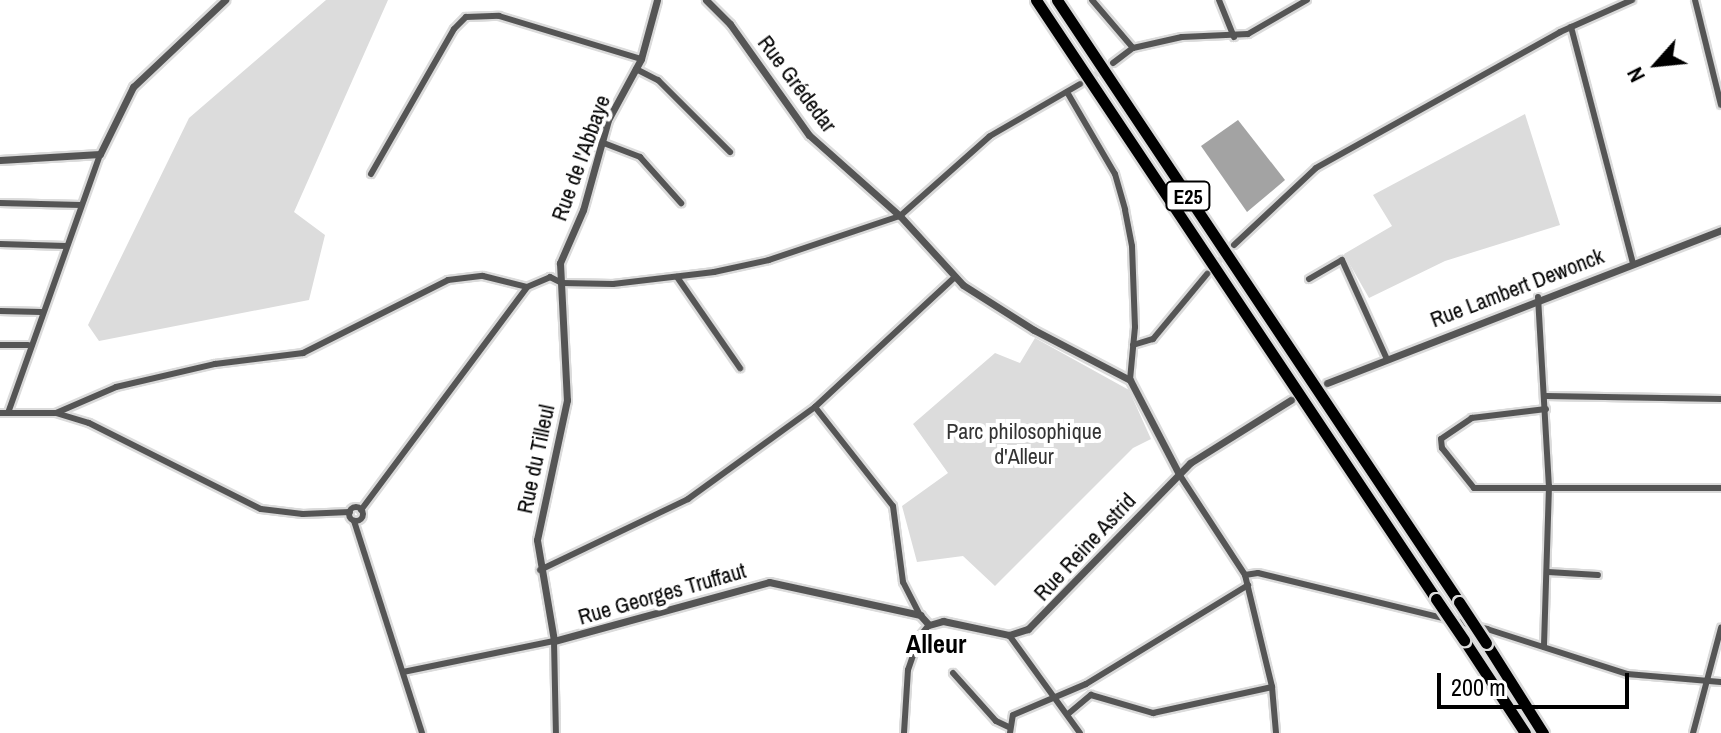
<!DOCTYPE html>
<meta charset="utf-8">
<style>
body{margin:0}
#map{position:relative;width:1721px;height:733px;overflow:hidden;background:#fff;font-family:"Archivo Narrow",sans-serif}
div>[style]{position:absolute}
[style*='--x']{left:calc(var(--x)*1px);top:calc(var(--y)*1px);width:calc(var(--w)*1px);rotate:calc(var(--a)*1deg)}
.green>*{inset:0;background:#dcdcdc}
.water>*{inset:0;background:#a3a3a3}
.minor-tunnel>*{height:6px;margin-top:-3px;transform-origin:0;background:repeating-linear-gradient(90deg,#d9d9d9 0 6px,transparent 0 9px)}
.tertiary-tunnel>*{height:7px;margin-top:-3.5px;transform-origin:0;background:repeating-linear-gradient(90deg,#d9d9d9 0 7px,transparent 0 10.5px)}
.roads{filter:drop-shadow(2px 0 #dbdbdb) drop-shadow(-2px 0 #dbdbdb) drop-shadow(0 2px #dbdbdb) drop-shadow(0 -2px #dbdbdb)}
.minor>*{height:6px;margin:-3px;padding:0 3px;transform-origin:3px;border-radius:3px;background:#555}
.minor>.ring{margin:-3px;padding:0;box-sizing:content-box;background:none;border:6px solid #555;border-radius:50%}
.tertiary>*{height:7px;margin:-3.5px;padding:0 3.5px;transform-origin:3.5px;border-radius:3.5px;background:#555}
.motorway>*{height:11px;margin:-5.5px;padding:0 5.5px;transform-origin:5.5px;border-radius:5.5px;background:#000}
.bridges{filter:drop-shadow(2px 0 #dbdbdb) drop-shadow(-2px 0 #dbdbdb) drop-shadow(0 2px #dbdbdb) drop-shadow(0 -2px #dbdbdb)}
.motorway-bridge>*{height:11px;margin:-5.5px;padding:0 5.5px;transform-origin:5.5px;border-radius:5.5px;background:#000}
span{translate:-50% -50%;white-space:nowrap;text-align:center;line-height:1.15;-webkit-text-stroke:8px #fff;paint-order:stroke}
.shield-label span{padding:2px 6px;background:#fff;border:2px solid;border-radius:6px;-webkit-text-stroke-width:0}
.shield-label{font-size:20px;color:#000;font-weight:700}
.street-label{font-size:22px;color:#000}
.park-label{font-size:22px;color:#333}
.quarter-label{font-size:26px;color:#000;font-weight:700}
.north{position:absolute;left:1617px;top:24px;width:80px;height:80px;-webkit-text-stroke:6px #fff;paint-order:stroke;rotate:243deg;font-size:22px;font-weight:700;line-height:32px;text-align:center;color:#000}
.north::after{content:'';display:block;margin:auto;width:28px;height:36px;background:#000;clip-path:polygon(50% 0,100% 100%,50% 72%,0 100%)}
.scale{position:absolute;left:1437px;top:673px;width:192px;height:36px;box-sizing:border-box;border:4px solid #000;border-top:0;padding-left:10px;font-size:24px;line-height:28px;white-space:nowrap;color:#000;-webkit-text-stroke:6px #fff;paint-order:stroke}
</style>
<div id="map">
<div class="green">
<i style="clip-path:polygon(326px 0,388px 0,294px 212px,325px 235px,309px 300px,99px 341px,88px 325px,189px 118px)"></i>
<i style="clip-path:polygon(1525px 114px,1560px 225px,1445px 261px,1369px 298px,1344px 254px,1392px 226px,1373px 195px)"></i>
<i style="clip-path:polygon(1035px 338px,1129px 390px,1151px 439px,1133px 448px,995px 586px,963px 556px,917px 562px,902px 506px,948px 473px,913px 424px,995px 353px,1020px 363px)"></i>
</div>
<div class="water">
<i style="clip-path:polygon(1238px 120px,1285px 180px,1247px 212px,1201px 146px)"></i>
</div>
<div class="minor-tunnel">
<i style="--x:1080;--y:84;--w:39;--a:-32"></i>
<i style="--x:1207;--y:274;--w:40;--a:-47"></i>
</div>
<div class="tertiary-tunnel">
<i style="--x:1291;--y:400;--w:40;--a:-25"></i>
</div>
<div class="roads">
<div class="minor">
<i style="--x:1092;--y:0;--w:63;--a:49.5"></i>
<i style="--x:1219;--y:0;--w:40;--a:68"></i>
<i style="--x:1695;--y:0;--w:108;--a:76.1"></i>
<i style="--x:1571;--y:27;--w:244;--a:75.3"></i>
<i style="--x:1113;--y:63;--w:25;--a:-37"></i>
<i style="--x:1133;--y:48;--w:50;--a:-12.7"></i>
<i style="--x:1182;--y:37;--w:66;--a:-2.6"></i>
<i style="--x:1248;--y:34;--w:68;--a:-30"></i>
<i style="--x:636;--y:69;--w:25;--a:27"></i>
<i style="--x:658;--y:80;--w:102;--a:45"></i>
<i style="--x:1067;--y:92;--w:95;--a:59.7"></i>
<i style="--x:1115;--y:174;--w:37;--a:74"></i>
<i style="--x:1125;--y:210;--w:37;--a:79"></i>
<i style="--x:1132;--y:246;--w:81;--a:87.9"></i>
<i style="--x:1135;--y:327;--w:53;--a:95.4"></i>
<i style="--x:601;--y:142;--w:42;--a:21"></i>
<i style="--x:640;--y:157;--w:62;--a:48.3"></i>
<i style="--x:371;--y:174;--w:167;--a:-60.2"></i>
<i style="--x:454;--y:29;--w:17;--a:-45"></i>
<i style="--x:466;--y:17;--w:33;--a:-2"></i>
<i style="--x:499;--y:16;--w:148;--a:16.8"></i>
<i style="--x:0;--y:203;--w:81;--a:1.4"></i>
<i style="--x:0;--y:244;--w:66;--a:1.7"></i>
<i style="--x:1234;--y:245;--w:112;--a:-43.2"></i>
<i style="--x:1316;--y:168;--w:279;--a:-29.1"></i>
<i style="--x:1560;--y:32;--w:79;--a:-24"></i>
<i style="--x:677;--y:277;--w:111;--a:55.3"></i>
<i style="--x:1309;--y:279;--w:38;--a:-30"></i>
<i style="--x:1342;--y:260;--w:107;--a:65.6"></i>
<i style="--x:1538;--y:297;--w:189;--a:86.7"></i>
<i style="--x:1549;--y:486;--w:161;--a:91.8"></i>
<i style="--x:0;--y:311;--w:41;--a:1.4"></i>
<i style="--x:0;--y:345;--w:28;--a:0"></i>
<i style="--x:1133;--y:345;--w:21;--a:-17"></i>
<i style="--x:1153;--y:339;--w:85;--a:-50.3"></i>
<i style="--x:1546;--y:396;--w:175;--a:1"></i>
<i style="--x:815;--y:407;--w:126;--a:51.8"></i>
<i style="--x:893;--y:506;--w:77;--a:82.5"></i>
<i style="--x:903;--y:582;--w:37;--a:63"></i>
<i style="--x:1546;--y:409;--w:75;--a:173.1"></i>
<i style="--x:1472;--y:418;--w:37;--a:146"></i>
<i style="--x:1441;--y:439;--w:9;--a:84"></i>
<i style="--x:1442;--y:448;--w:51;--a:51.3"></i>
<i style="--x:1474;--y:488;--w:247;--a:0"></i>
<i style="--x:0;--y:413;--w:56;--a:0"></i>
<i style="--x:56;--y:413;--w:34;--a:17"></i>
<i style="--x:89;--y:423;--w:192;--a:26.6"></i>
<i style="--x:261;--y:509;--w:42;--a:6.8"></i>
<i style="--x:303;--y:514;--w:47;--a:-2.4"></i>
<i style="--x:8;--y:413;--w:275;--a:-70.4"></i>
<i style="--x:56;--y:413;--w:65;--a:-23.4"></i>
<i style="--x:116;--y:387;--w:102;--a:-13.1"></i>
<i style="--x:215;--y:364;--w:89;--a:-7.1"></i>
<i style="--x:303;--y:353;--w:162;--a:-26.7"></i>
<i style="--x:448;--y:280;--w:35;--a:-7"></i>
<i style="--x:483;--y:276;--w:45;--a:14"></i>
<i style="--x:1179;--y:474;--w:121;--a:56.8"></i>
<i style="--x:1245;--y:575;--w:115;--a:76.4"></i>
<i style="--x:1272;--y:687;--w:46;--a:85"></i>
<i class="ring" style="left:349px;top:507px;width:8px;height:8px"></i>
<i style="--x:361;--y:510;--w:278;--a:-53.3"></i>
<i style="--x:527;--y:287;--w:25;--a:-23"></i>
<i style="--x:550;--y:277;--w:13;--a:27"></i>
<i style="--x:562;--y:283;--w:51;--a:1.1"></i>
<i style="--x:613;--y:284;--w:102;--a:-6.8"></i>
<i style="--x:714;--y:272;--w:56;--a:-12.3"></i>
<i style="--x:769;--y:260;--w:138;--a:-18.6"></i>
<i style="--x:900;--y:216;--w:120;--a:-41.6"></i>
<i style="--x:990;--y:136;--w:104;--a:-30"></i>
<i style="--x:354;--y:521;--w:223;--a:72.2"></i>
<i style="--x:540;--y:570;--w:164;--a:-25.6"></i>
<i style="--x:688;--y:499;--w:157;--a:-35.9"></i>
<i style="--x:815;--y:407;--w:191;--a:-42.9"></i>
<i style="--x:1548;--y:572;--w:50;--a:3.4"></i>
<i style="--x:1245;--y:575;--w:13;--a:-9"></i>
<i style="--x:1258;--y:573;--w:236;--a:13.7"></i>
<i style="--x:1487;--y:629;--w:147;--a:17.8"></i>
<i style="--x:1627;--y:674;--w:94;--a:4.9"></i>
<i style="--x:1009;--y:635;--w:121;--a:54.1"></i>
<i style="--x:403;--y:672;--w:154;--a:-11.6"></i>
<i style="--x:554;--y:641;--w:92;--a:88.8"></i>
<i style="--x:953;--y:673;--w:64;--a:48.1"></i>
<i style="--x:996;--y:721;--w:14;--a:25"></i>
<i style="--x:1091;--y:695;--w:65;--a:16.2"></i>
<i style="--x:1153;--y:713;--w:122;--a:-12.3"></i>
<i style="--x:1068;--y:714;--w:30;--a:-40"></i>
<i style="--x:904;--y:733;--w:63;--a:-86.4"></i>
<i style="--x:908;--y:670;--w:36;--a:-71"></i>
<i style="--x:920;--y:636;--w:14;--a:-51"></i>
<i style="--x:1010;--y:733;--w:18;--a:-81"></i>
<i style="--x:1013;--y:715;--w:79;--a:-23"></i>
<i style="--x:1086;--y:684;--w:190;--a:-31.4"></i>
<i style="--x:1693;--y:733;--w:109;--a:-75.1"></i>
</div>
<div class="tertiary">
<i style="--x:657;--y:0;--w:61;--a:105.2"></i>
<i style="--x:641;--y:59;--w:69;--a:118.4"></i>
<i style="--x:608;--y:120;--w:93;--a:105.5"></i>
<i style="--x:583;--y:210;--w:58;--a:113.5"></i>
<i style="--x:560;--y:263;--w:137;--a:87.1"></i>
<i style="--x:567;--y:400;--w:143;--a:102.1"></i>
<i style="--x:537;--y:540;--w:102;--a:80.4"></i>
<i style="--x:554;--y:641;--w:223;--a:-15.3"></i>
<i style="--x:769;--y:582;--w:155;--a:12.3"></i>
<i style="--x:920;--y:615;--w:13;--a:48"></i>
<i style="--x:929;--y:625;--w:15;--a:-16"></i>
<i style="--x:943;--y:621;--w:67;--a:12"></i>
<i style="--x:1009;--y:635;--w:20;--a:-18"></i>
<i style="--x:1028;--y:629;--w:232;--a:-45.7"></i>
<i style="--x:1190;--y:463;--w:119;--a:-32"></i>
<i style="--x:706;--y:0;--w:34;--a:45"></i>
<i style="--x:730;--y:24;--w:136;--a:54.6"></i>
<i style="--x:809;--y:135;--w:122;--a:41.7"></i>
<i style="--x:900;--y:216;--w:93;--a:47.6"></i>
<i style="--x:963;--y:285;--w:84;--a:32.4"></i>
<i style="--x:1034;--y:330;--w:108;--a:27.5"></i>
<i style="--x:1130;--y:380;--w:106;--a:62.5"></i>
<i style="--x:0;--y:160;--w:100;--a:-3.4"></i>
<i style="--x:100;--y:154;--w:75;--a:-63.8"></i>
<i style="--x:133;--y:87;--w:127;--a:-43.4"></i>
<i style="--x:1327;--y:383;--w:423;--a:-21.2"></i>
</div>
<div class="motorway">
<i style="--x:1036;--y:0;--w:720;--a:56.27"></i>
<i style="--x:1057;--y:0;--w:724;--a:56.27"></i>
<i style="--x:1464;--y:640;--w:111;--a:56.7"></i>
<i style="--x:1486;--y:643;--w:107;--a:57.7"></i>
</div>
</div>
<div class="bridges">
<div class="motorway-bridge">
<i style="--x:1436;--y:599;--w:50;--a:55.7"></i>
<i style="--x:1459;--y:602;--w:49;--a:56.6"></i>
</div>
</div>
<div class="shield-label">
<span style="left:1188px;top:196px">E25</span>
</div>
<div class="street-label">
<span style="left:797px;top:84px;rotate:53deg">Rue Grédedar</span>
<span style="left:581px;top:158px;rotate:-70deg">Rue de l'Abbaye</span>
<span style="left:1517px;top:288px;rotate:-21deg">Rue Lambert Dewonck</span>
<span style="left:536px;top:459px;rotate:-78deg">Rue du Tilleul</span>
<span style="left:1085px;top:547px;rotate:-47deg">Rue Reine Astrid</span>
<span style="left:662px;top:594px;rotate:-16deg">Rue Georges Truffaut</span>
</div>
<div class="park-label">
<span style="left:1024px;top:444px">Parc philosophique<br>d'Alleur</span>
</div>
<div class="quarter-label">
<span style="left:936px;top:644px">Alleur</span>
</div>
<div class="north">N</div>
<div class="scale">200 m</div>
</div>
